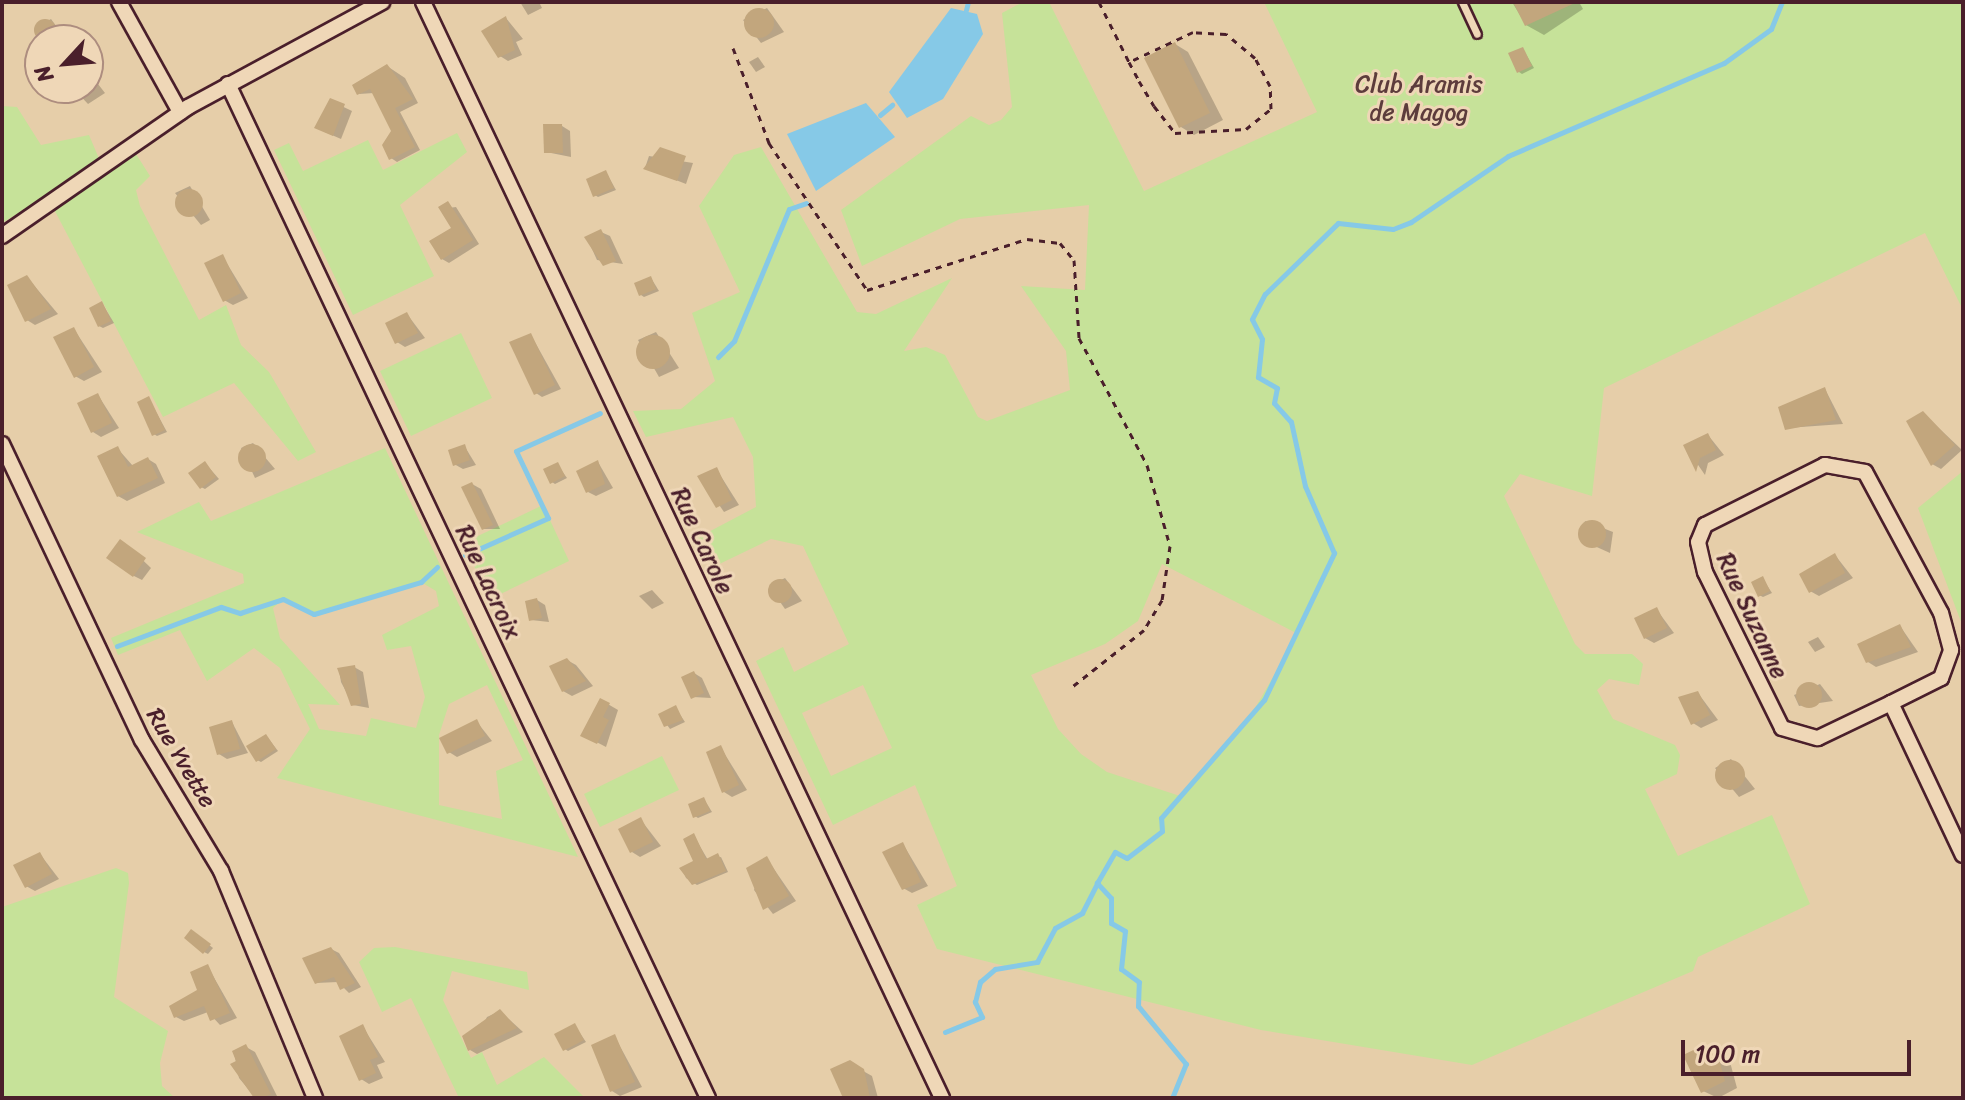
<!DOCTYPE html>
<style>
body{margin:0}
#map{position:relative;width:1965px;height:1100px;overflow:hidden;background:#e6cea9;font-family:Sriracha,sans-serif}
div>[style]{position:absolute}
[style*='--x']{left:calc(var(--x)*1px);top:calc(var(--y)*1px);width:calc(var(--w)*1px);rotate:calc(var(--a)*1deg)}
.green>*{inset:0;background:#c6e299}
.water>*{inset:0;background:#86c9e7}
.shadow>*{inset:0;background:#0003}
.stream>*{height:5px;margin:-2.5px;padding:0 2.5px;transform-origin:2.5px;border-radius:2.5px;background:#86c9e7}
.building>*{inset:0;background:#c2a67d}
.round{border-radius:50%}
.path>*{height:3px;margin-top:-1.5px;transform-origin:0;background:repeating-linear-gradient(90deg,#4a1f2b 0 6px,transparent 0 12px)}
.roads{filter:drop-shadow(2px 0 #4a1f2b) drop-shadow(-2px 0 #4a1f2b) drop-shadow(0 2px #4a1f2b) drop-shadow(0 -2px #4a1f2b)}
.service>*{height:7px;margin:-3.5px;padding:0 3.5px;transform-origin:3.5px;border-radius:3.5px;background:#efd7b7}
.minor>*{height:14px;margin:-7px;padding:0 7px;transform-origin:7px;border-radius:7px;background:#efd7b7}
span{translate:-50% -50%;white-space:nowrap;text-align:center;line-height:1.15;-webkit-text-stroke:6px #efd7b7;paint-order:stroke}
.park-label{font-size:24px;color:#5d3c3c}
.street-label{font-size:24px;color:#4a1f2b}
.frame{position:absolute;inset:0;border:4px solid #4a1f2b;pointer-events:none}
.north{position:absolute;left:24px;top:24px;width:80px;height:80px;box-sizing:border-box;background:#efd7b7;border:2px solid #ad8d7f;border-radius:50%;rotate:244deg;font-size:22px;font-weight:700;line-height:32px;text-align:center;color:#4a1f2b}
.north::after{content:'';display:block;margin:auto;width:28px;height:36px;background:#4a1f2b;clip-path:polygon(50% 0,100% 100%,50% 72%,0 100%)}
.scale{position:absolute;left:1681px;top:1040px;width:230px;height:36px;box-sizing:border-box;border:4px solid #4a1f2b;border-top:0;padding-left:10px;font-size:24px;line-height:28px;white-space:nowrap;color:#4a1f2b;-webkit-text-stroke:6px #efd7b7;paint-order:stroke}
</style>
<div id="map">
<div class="green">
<i style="clip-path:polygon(evenodd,1023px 2px,1049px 2px,1144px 191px,1317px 112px,1264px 2px,1963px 2px,1963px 310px,1925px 233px,1604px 388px,1592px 496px,1520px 474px,1504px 496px,1575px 644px,1585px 654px,1632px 654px,1643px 664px,1639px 685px,1609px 679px,1597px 690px,1613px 719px,1675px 745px,1680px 755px,1677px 774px,1645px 789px,1678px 856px,1772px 815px,1810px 904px,1698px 957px,1693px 971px,1472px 1065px,1261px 1030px,937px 949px,917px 905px,957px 886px,915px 785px,833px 825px,756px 661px,783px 647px,794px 672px,849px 644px,803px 546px,771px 539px,711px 568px,697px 538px,756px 507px,753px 457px,733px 417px,646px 437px,633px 411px,681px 409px,715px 381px,692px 313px,740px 292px,699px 206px,734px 155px,761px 147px,857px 312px,876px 314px,952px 278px,904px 351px,926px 347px,945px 355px,978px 417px,987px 421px,1070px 390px,1066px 351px,1021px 286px,1085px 290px,1089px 205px,960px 219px,862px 266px,841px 210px,971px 116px,989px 125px,1001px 120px,1012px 107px,1002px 13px,1023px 2px,1162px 564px,1298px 634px,1251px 715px,1180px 796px,1107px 772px,1081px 754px,1058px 729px,1031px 675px,1105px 644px,1138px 621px,1162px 564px,1023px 2px,863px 685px,892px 748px,831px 776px,802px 713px,863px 685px)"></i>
<i style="clip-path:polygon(2px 106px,17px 107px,41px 145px,89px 135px,106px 175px,136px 154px,150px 176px,136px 190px,140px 206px,199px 320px,226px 305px,241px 345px,269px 372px,316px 452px,298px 461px,234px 383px,163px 417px,47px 196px,2px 223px)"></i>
<i style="clip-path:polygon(457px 133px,467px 152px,400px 205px,434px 276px,353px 315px,274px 150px,289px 143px,303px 171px,368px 140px,383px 170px)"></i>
<i style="clip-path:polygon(461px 333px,492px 398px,411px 436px,380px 371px)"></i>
<i style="clip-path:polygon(evenodd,385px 448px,578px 857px,277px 778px,310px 729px,280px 668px,254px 648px,207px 681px,180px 630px,118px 655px,111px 638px,244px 583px,243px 574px,137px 532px,199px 502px,211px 521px,385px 448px,421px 582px,436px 591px,439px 606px,382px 635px,387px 650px,411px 646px,425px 697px,416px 728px,371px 718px,366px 736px,319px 729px,308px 704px,340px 705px,280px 638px,273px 608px,283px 599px,314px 614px,421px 582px,385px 448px,487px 685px,523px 760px,496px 771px,502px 819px,439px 805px,439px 735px,449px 704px,487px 685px)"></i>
<i style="clip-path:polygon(1963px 471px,1963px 627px,1918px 508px)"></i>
<i style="clip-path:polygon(543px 505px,569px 561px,490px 599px,463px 543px)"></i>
<i style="clip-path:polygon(662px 756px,679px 790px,600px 827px,584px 794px)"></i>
<i style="clip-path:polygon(116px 868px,128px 873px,129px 883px,114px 997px,168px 1031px,160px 1063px,162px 1086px,175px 1098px,2px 1098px,2px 907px)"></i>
<i style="clip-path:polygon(395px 947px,527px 972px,529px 990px,452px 971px,443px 1000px,471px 1058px,482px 1052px,497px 1085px,544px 1057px,585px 1098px,459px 1098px,411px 998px,382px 1012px,359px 962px,374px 948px)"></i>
</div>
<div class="water">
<i style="clip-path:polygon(951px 8px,977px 14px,983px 34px,943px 99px,907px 118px,889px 92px)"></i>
<i style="clip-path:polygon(866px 103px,895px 137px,816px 191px,787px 134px)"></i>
</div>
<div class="shadow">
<i style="clip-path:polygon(520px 2px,539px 2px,542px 8px,528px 15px)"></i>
<i style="clip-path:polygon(1512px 2px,1579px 2px,1583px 9px,1544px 35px,1526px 25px)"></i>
<i style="clip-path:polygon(767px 8px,784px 32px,761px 43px,743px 20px)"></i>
<i style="clip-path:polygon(506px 18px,523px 39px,516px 42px,522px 55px,508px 61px,500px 56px)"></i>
<i style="clip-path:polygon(51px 19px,62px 34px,40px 40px,34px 29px)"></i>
<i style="clip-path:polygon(1175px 44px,1188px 52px,1223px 120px,1194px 135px,1181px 127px)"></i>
<i style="clip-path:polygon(1523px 49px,1534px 68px,1522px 74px,1519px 72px)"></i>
<i style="clip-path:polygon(758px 57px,765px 67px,756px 72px,749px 62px)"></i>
<i style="clip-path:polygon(387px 66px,405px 78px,418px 103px,400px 112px,420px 150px,397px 162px,391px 158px,393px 131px,374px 93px,359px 94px)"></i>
<i style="clip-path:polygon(88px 71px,105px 93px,88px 104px,73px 88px,88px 88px)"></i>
<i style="clip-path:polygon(331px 101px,352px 111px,341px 139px,325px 132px)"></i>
<i style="clip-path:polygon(562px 126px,570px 131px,571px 157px,546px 152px)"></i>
<i style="clip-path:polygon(649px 156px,693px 163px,686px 184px,645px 168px)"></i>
<i style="clip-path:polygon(606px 172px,616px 190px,598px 197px,595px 195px)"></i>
<i style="clip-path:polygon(190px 186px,210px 220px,201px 225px,175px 193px)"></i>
<i style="clip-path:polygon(456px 207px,479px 244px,449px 263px,442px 259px,454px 228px,441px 209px)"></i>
<i style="clip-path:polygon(601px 232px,610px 236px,623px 264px,597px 260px,587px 238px)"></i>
<i style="clip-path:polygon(223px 257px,248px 298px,233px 305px,224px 300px)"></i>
<i style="clip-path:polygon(27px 277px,58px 314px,35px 325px,27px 320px)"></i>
<i style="clip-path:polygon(651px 278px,659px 291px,644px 297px,641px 295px)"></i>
<i style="clip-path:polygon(102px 303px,114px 323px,103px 328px,99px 326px)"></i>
<i style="clip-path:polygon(407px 314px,425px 338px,405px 347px,397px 342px)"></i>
<i style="clip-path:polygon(74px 329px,102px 372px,84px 381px,75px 376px)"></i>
<i style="clip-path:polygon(656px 332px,679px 368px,659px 377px,638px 340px)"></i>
<i style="clip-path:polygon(531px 335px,561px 389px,542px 397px,536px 393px)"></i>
<i style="clip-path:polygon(1825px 389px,1843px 424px,1787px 428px)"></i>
<i style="clip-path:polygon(98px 395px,119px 428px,101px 437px,93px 432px)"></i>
<i style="clip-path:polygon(149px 399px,167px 432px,157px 436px,154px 434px)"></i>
<i style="clip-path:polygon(1923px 413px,1962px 450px,1941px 469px,1932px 464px)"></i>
<i style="clip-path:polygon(1708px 435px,1724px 455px,1708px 463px,1705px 475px,1685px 446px)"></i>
<i style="clip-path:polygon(253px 443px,275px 469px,255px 478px,241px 448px)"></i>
<i style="clip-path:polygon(465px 447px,476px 465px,463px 469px,454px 464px)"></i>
<i style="clip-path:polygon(118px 449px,133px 466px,148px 459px,156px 464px,165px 483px,127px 501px,118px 496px)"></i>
<i style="clip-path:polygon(598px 462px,613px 488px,596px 496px,588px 492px)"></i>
<i style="clip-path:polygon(205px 463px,219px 479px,205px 489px,201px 487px)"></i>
<i style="clip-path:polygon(557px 464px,567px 478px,555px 484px,552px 482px)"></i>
<i style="clip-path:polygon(717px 470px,739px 505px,724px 512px,700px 477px)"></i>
<i style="clip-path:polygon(472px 484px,481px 489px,500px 529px,483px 529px)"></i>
<i style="clip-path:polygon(1585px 521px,1613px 532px,1610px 553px,1579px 539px)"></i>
<i style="clip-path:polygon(128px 546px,151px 568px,142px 580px,134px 576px)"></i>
<i style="clip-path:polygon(1835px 555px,1853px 578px,1819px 596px,1810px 591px)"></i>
<i style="clip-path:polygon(785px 578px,802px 601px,785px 609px,769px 586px)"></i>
<i style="clip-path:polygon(1763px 579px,1772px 593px,1763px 597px,1759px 595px)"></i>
<i style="clip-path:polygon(652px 590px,664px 603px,652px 609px,639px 596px)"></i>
<i style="clip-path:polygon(537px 600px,545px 605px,549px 622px,531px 620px)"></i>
<i style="clip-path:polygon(1657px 610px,1674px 633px,1654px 643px,1645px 638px)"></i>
<i style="clip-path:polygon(1900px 626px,1918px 652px,1876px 667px,1868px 662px)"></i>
<i style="clip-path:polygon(1818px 637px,1825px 647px,1815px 652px,1808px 642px)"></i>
<i style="clip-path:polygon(567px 660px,576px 665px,593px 686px,572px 696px,563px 691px)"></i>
<i style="clip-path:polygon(354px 667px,363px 672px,369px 708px,353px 705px,341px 682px,339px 670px)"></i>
<i style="clip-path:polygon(694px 673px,702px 678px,711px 698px,693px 697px)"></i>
<i style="clip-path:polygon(1820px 684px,1833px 701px,1799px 706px,1794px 695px)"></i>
<i style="clip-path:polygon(1698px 693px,1718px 720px,1701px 728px,1693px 723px)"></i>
<i style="clip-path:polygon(601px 700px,618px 710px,606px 747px,583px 735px)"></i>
<i style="clip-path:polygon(675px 707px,685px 722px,670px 729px,660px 715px)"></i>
<i style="clip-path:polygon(232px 722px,248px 753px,227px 759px,219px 754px)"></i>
<i style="clip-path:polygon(477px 722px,492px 741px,457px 757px,449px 752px)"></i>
<i style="clip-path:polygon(268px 738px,278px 751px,261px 762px,257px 760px)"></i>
<i style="clip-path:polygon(721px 748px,747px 790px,732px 797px,724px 792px)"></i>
<i style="clip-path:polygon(1731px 759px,1755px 789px,1739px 797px,1715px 768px)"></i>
<i style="clip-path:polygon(704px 799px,712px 812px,698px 818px,695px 816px)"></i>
<i style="clip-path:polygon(641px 820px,661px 846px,640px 857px,632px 852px)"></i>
<i style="clip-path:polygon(694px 836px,708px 860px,721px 857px,728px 872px,697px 885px,686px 878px,682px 869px,695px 862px)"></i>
<i style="clip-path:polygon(903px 844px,928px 886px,912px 893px,903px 888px)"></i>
<i style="clip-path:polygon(40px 854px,59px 879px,35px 891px,26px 886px)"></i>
<i style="clip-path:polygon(767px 859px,796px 901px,773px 914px,754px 890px)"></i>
<i style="clip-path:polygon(195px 934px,213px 948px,208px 954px,204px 952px)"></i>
<i style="clip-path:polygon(331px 949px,339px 953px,361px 987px,349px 993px,338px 982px,316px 983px)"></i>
<i style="clip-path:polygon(208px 967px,237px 1018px,220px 1025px,208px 1012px,184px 1021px,176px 1017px,199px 991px)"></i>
<i style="clip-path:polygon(500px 1011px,523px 1032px,477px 1054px,470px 1050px,487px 1017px)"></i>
<i style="clip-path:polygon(575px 1026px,586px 1042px,568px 1051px,565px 1049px)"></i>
<i style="clip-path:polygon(363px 1027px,385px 1062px,377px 1065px,383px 1078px,369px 1084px,361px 1079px)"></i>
<i style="clip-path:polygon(615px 1037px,642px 1087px,620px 1096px,612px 1091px)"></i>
<i style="clip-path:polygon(246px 1047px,255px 1052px,278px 1098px,256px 1098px,239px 1078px,234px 1052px)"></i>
<i style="clip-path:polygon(1704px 1047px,1730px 1062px,1737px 1088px,1718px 1098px,1703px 1091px)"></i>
<i style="clip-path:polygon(849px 1063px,872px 1076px,878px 1098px,844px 1098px)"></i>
</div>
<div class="stream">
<i style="--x:966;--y:10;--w:8;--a:-76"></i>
<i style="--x:880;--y:115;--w:16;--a:-40"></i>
<i style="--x:718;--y:357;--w:23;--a:-45"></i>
<i style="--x:734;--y:341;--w:143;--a:-67.4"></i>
<i style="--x:789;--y:209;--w:18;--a:-19"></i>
<i style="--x:465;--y:555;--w:91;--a:-24"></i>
<i style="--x:548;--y:518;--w:74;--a:-115.5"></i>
<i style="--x:516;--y:451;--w:92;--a:-24.3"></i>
<i style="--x:117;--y:646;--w:111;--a:-20.6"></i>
<i style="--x:221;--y:607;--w:20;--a:18"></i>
<i style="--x:240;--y:613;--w:45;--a:-18"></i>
<i style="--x:283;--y:599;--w:34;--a:26"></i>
<i style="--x:314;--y:614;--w:112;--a:-16.7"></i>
<i style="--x:421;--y:582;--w:22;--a:-43"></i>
<i style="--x:945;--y:1032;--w:40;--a:-22"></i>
<i style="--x:982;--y:1017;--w:17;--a:-115"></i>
<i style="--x:975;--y:1002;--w:21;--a:-76"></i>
<i style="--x:980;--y:982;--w:20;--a:-41"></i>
<i style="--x:995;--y:969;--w:43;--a:-9.5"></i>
<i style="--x:1037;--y:962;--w:38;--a:-62"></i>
<i style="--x:1055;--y:928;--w:31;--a:-29"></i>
<i style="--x:1082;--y:913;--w:34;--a:-63"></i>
<i style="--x:1172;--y:1098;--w:37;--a:-68"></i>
<i style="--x:1186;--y:1064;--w:75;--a:-129.6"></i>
<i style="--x:1138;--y:1006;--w:24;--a:-88"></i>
<i style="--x:1139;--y:982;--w:22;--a:-144"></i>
<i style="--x:1121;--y:969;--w:38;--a:-84"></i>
<i style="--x:1125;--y:931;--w:16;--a:-150"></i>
<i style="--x:1111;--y:923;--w:25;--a:-90"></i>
<i style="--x:1111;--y:898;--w:21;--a:-133"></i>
<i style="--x:1097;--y:883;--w:36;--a:-60"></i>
<i style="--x:1115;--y:852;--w:13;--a:27"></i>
<i style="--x:1127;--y:858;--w:44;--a:-37.6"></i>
<i style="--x:1162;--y:831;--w:13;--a:-94"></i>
<i style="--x:1161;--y:818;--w:157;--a:-48.9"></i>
<i style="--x:1264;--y:700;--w:163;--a:-64.5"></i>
<i style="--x:1334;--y:553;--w:73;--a:-113.4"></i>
<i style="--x:1305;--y:486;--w:66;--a:-102.3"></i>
<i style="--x:1291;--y:422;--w:25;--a:-132"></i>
<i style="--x:1274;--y:403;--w:15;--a:-79"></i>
<i style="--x:1277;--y:388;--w:22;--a:-150"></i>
<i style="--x:1258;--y:377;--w:38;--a:-84"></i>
<i style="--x:1262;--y:339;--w:22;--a:-117"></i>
<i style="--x:1252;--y:319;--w:28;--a:-63"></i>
<i style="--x:1265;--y:294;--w:102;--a:-44.2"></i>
<i style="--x:1338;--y:223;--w:55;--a:6.2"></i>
<i style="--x:1393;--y:229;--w:19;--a:-21"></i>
<i style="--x:1411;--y:222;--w:117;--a:-34.2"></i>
<i style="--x:1508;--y:156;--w:235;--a:-23.3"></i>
<i style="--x:1724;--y:63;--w:58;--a:-35.9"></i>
<i style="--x:1771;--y:29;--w:29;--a:-68"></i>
</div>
<div class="building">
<i style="clip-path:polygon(1513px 2px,1577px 2px,1525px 26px)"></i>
<i class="round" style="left:744px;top:8px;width:30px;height:30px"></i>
<i style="clip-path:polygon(506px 16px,515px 50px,498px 58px,481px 31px)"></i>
<i class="round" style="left:34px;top:19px;width:22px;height:22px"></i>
<i style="clip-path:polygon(1175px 42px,1210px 113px,1179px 128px,1144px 58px)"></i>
<i style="clip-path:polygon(1523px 47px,1532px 66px,1517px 73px,1508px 53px)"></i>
<i style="clip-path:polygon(387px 64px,413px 99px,395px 108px,415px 147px,389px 160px,382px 145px,391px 131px,370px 89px,357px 95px,352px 85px)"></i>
<i style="clip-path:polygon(330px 98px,345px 104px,333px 136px,314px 128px)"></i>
<i style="clip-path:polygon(543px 124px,562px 124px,563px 153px,544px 153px)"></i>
<i style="clip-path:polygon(660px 147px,686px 156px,677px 181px,643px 169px)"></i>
<i style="clip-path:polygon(606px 170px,614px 188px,593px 197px,586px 179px)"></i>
<i class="round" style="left:175px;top:189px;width:28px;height:28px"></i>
<i style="clip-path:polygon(448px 201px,473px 240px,441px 260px,429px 241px,451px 228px,438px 207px)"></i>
<i style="clip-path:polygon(601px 229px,616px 261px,603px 266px,584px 237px)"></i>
<i style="clip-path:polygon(223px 254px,241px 293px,223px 302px,204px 263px)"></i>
<i style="clip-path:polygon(27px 275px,51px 309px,25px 322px,7px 285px)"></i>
<i style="clip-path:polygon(651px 276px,656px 289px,639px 296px,634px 283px)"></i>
<i style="clip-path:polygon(102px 301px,111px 321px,98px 327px,89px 308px)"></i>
<i style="clip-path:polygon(407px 312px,418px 333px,395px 344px,385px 323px)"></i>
<i style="clip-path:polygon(74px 327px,94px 367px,74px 378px,53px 337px)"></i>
<i style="clip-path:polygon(531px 333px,555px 385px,534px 395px,509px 342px)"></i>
<i class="round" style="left:636px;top:335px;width:34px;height:34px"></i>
<i style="clip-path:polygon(1825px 387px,1836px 420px,1785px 430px,1778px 407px)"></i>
<i style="clip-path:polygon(98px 393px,112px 423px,91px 433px,77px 403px)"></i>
<i style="clip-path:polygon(149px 396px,165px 430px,152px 436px,137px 402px)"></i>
<i style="clip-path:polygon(1923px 411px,1955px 445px,1931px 466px,1906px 421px)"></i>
<i style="clip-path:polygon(1708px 433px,1716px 450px,1700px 458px,1696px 472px,1683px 445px)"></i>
<i class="round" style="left:238px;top:444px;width:28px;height:28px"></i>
<i style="clip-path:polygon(465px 444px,470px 460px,453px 466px,448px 450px)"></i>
<i style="clip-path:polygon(118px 446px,128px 467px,148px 457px,158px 478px,117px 497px,97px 456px)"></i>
<i style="clip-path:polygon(598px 460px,605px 484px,586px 493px,576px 471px)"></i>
<i style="clip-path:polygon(205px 461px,216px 477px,200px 489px,188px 473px)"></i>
<i style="clip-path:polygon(558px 462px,565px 476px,550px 484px,543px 469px)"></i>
<i style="clip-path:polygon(717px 467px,732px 500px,716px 508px,697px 476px)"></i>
<i style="clip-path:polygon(472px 482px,493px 525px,482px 530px,461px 487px)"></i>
<i class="round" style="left:1578px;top:520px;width:28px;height:28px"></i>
<i style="clip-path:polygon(120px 539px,146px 558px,133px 577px,106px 558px)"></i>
<i style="clip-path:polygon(1835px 553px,1845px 573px,1809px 593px,1799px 574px)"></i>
<i style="clip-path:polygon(1763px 576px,1770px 591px,1758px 597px,1751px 582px)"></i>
<i class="round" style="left:768px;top:579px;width:24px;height:24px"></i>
<i style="clip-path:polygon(537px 598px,542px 618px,529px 621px,525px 601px)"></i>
<i style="clip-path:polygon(1657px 607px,1667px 628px,1644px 639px,1634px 618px)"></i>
<i style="clip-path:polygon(1900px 624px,1911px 647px,1866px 663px,1857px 644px)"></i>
<i style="clip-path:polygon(567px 658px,586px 681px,562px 692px,549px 666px)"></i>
<i style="clip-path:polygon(355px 665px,361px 704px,351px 706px,337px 668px)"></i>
<i style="clip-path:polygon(694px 671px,704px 693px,691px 699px,681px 677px)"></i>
<i class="round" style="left:1796px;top:682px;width:26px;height:26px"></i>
<i style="clip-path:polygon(1698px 691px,1710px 715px,1691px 725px,1678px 697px)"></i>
<i style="clip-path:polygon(600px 698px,610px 703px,603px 717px,609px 720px,597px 744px,580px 736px)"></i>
<i style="clip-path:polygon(676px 705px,683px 720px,664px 727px,658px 714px)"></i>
<i style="clip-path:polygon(477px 719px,485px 736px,447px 754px,439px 738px)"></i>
<i style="clip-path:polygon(232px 720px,240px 749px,217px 755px,209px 727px)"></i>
<i style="clip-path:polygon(266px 734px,276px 749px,256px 762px,246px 746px)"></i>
<i style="clip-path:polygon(721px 745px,739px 785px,722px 793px,706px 752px)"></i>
<i class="round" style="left:1715px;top:760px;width:30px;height:30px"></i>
<i style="clip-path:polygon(704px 797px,710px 811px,693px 818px,688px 804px)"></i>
<i style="clip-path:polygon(641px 817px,653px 842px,630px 853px,618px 829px)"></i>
<i style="clip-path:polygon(694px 833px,706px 859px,718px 853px,726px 871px,692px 885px,679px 868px,693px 861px,683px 839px)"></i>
<i style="clip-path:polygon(903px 842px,921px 882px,902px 890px,882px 852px)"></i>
<i style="clip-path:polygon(40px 852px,52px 874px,25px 888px,13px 865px)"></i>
<i style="clip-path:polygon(767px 856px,789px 896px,763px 910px,746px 868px)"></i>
<i style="clip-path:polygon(191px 929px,211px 944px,203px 954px,184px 938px)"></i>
<i style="clip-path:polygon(331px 947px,355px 983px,340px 990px,334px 977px,315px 984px,302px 958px)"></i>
<i style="clip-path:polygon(208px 964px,230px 1013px,210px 1021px,204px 1006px,174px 1018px,169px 1006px,197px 990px,190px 972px)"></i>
<i style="clip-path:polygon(500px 1009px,517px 1028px,468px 1051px,462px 1036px)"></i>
<i style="clip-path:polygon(575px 1023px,584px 1040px,563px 1051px,554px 1034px)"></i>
<i style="clip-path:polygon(363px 1024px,378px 1057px,370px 1060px,376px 1073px,359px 1081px,339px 1036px)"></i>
<i style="clip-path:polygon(615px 1034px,635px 1082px,610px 1092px,591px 1045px)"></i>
<i style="clip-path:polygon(246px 1044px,271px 1094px,262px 1098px,254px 1098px,230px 1064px,236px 1061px,232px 1051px)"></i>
<i style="clip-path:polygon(1704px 1045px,1709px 1056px,1717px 1052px,1725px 1081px,1701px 1093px,1683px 1055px)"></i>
<i style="clip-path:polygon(850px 1060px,864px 1069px,870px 1098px,843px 1098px,830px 1069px)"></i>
</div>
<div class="path">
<i style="--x:1099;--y:2;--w:67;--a:63.4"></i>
<i style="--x:1129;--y:62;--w:21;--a:62"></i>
<i style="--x:1139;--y:81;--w:29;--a:59"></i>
<i style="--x:1154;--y:106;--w:34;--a:52"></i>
<i style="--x:1175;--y:133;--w:71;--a:-3.2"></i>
<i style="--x:1246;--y:129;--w:32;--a:-39"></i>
<i style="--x:1271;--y:109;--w:23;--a:-92"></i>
<i style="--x:1270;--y:86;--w:32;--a:-118"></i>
<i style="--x:1255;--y:58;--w:38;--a:-140"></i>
<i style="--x:1226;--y:34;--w:33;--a:-177"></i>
<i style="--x:1193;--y:32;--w:71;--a:154.9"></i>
<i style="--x:733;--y:48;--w:102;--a:69.2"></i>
<i style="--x:769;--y:143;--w:177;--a:56.3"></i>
<i style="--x:867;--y:290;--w:168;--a:-17.7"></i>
<i style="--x:1027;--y:239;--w:33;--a:7"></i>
<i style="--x:1060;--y:243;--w:22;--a:51"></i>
<i style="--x:1074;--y:260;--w:78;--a:86.3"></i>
<i style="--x:1079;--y:338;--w:144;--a:61.8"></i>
<i style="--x:1147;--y:465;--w:84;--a:74.1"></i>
<i style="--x:1170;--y:546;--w:55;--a:98.4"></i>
<i style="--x:1162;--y:600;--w:35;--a:121"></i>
<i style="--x:1144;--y:630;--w:90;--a:141.7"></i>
</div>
<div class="roads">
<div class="service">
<i style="--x:1462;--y:2;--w:35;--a:65"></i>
</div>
<div class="minor">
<i style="--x:119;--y:2;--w:126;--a:61"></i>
<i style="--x:423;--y:2;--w:1213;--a:64.66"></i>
<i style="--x:228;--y:84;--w:1122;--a:64.67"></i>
<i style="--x:2;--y:236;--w:226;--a:-34.7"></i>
<i style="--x:188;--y:107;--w:221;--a:-28.4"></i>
<i style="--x:2;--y:444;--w:327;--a:64.7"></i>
<i style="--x:142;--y:740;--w:153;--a:58.9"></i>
<i style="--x:221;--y:871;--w:246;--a:67.5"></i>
<i style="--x:1891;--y:703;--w:56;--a:-26.6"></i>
<i style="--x:1941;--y:678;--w:30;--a:-70"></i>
<i style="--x:1951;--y:650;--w:38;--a:-105"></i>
<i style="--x:1941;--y:613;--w:160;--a:-118.3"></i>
<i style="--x:1865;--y:472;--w:41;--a:-170.1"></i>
<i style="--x:1825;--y:465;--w:134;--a:153.4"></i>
<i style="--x:1705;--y:525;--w:18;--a:112"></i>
<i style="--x:1698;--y:542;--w:31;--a:77"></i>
<i style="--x:1705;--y:572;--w:174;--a:63.7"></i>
<i style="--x:1782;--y:728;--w:37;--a:16"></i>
<i style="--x:1818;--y:738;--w:81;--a:-25.6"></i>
<i style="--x:1891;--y:703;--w:168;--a:64.7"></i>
</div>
</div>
<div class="park-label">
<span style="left:1419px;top:99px">Club Aramis<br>de Magog</span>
</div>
<div class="street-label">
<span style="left:702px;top:541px;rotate:65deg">Rue Carole</span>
<span style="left:488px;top:582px;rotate:65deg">Rue Lacroix</span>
<span style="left:1752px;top:616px;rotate:65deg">Rue Suzanne</span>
<span style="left:181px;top:758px;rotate:59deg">Rue Yvette</span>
</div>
<div class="frame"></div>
<div class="north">N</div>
<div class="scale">100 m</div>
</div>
